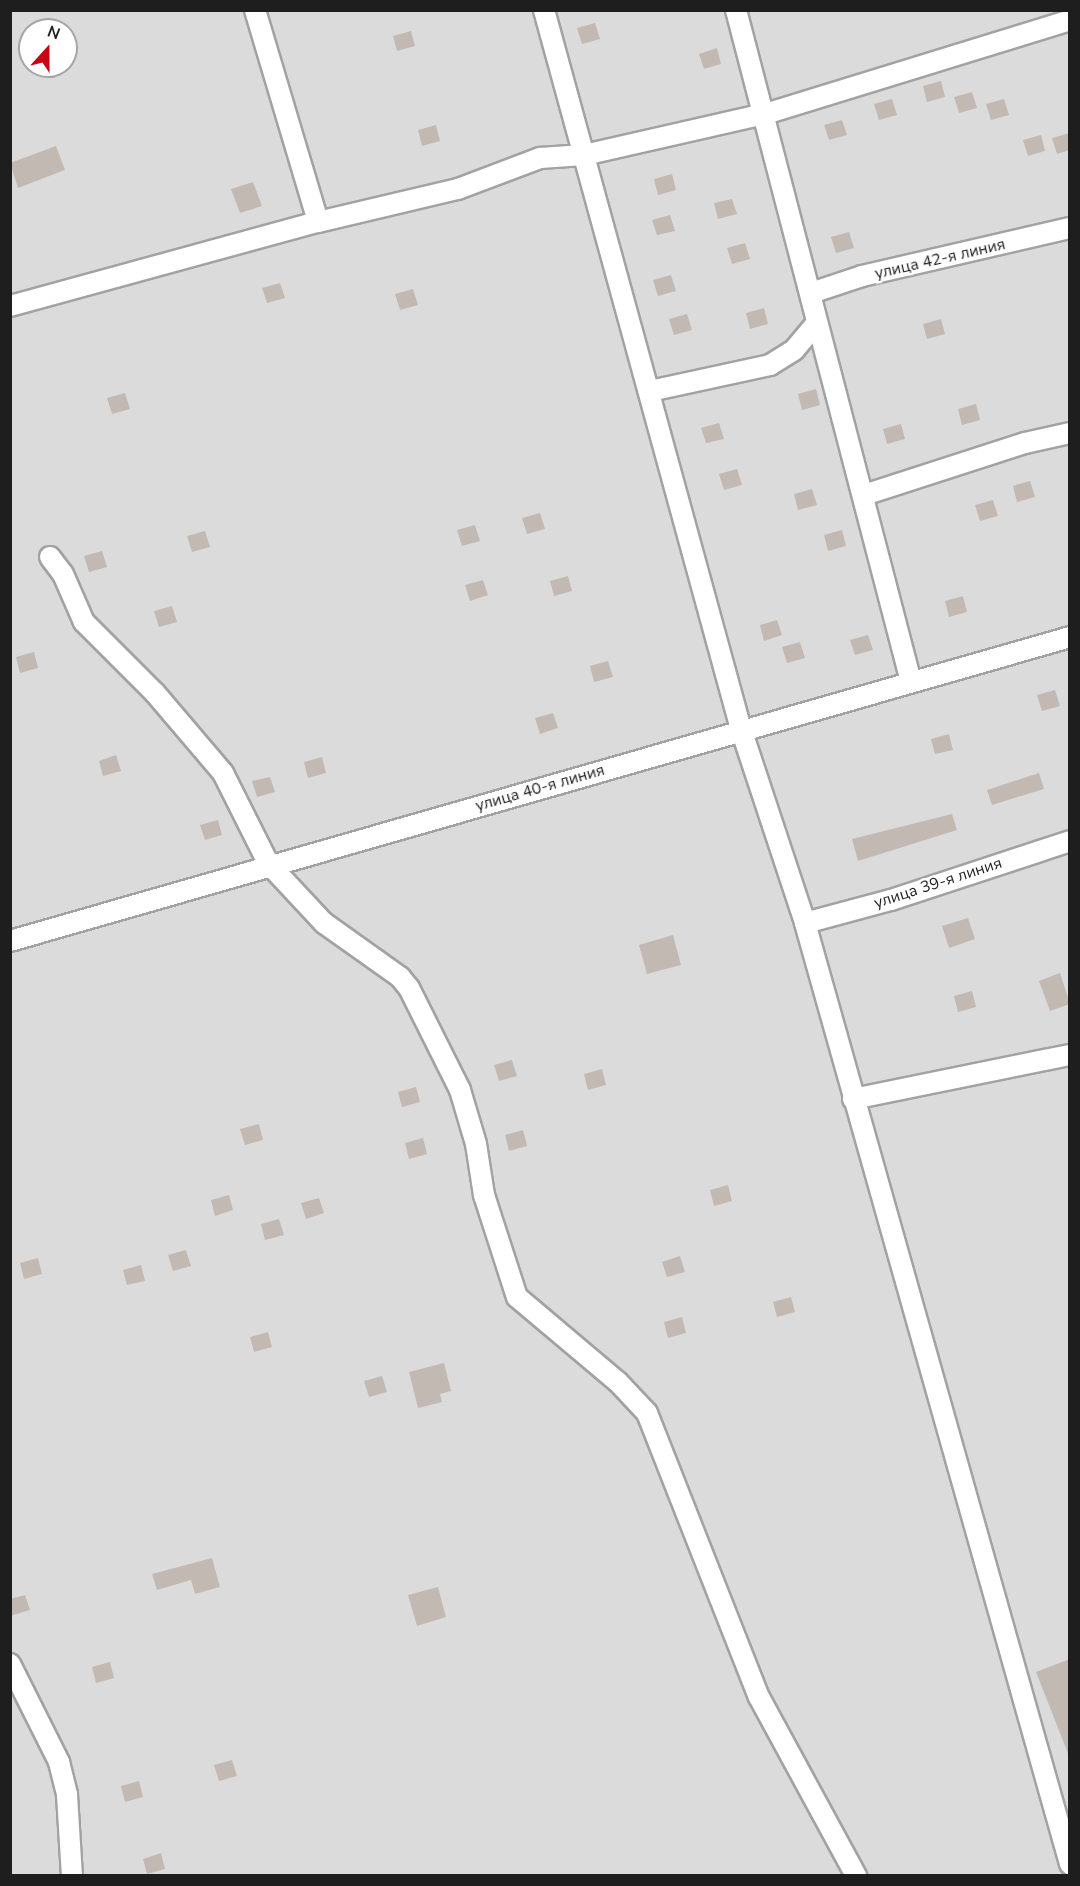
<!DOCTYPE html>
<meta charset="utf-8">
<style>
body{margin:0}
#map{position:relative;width:1080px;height:1886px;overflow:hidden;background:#efeae4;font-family:"Nunito Sans",sans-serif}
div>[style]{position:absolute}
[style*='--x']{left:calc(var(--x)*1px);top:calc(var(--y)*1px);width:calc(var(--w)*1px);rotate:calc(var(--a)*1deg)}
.residential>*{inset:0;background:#dcdbdb}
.building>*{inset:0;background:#c3b9b3}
.roads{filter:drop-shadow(2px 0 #a2a2a2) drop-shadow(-2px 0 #a2a2a2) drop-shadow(0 2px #a2a2a2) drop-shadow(0 -2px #a2a2a2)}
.minor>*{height:20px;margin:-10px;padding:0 10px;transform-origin:10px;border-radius:10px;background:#fff}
span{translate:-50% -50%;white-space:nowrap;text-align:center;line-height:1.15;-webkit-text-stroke:4.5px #fff;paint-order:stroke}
.street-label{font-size:16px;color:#1e1e1e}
.frame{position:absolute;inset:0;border:12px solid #1e1e1e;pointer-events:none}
.north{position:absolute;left:18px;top:18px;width:60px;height:60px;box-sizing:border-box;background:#fff;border:2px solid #a5a5a5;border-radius:50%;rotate:21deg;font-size:16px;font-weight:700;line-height:24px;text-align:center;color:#1e1e1e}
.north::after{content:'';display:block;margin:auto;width:21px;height:27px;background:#c70414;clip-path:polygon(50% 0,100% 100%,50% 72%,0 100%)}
</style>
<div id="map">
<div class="residential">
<i style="clip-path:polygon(evenodd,11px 11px,1069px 11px,1069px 1875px,11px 1875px,11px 11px,30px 30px,66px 30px,66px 66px,30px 66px,30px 30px)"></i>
</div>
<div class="building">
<i style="clip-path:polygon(595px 23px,600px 39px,582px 44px,577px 28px)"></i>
<i style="clip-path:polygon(411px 31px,415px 46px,397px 51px,393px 36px)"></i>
<i style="clip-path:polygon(717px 48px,721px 64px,704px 69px,699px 54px)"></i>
<i style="clip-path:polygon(941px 81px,945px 97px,927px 102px,923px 86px)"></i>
<i style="clip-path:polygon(972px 92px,977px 108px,959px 113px,954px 97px)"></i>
<i style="clip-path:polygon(892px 99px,897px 115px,879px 120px,874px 104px)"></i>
<i style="clip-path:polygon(1004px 99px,1009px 115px,991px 120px,986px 104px)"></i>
<i style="clip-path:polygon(842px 120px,847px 135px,829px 140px,824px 125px)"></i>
<i style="clip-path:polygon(436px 125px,440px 141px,422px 146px,418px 130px)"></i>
<i style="clip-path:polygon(1070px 133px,1070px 150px,1057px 154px,1052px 138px)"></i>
<i style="clip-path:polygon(1041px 135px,1045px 151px,1028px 156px,1023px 140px)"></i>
<i style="clip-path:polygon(56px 146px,65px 170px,18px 188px,10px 163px)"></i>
<i style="clip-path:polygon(672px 174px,676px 190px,658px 195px,654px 179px)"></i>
<i style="clip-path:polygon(253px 182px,262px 206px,240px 213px,231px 189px)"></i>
<i style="clip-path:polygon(732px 199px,737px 214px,718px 219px,714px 203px)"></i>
<i style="clip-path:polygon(670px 215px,675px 231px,657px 235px,652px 220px)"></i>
<i style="clip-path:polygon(849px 232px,854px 248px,836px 253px,831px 237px)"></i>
<i style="clip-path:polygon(745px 243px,750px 259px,732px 264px,727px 248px)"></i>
<i style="clip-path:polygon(671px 275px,676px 291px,658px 296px,653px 280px)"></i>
<i style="clip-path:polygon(280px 283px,285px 298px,267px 303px,262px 288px)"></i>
<i style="clip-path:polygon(413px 289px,418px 305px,400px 310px,395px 294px)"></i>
<i style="clip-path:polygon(764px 308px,768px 324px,750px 329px,746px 313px)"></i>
<i style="clip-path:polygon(687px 314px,692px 330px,674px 335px,669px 319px)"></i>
<i style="clip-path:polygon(941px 319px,945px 334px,927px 339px,923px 324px)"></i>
<i style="clip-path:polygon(816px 389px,820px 405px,802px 410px,798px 394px)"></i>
<i style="clip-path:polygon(125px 393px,130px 409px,112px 414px,107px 398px)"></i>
<i style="clip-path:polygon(976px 404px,980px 420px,962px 425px,958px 409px)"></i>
<i style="clip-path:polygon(719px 423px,724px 439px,706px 443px,701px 428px)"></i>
<i style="clip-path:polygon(901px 424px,905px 439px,887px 444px,883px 429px)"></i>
<i style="clip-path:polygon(737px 469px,742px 485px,724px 490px,719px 474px)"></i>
<i style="clip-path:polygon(1030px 481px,1035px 497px,1017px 502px,1013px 486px)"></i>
<i style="clip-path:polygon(812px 489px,817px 505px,798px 510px,794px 494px)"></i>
<i style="clip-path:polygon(993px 500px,998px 516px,980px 521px,975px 505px)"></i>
<i style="clip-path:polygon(540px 513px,545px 529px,527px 534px,522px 518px)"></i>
<i style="clip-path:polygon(475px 525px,480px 541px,462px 546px,457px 530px)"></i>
<i style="clip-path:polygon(842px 530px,846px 546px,828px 551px,824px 535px)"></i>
<i style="clip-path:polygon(205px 531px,210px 547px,192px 552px,187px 536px)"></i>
<i style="clip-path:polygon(102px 551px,107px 567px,89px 572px,84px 556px)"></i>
<i style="clip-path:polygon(568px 576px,572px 591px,554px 596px,550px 581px)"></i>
<i style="clip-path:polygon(483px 580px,488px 595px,470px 601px,465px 585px)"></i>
<i style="clip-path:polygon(963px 596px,967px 612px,949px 617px,945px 601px)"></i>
<i style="clip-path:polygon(172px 606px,177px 622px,159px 627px,154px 611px)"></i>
<i style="clip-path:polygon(777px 620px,782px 635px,764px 641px,760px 625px)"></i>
<i style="clip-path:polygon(868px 635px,873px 650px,855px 655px,850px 640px)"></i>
<i style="clip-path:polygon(800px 642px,805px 658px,787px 663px,782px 647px)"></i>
<i style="clip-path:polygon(34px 652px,38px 668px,20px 673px,16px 657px)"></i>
<i style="clip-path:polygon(608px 661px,613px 677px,594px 682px,590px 666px)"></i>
<i style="clip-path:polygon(1055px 690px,1060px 706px,1042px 711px,1037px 695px)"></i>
<i style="clip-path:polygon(553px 713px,558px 728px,540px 734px,535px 718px)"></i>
<i style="clip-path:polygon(949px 734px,953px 750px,935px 754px,931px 739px)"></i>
<i style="clip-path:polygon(116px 755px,121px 771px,103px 776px,99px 761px)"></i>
<i style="clip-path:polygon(322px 757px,326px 773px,308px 778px,304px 762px)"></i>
<i style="clip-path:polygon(1039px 773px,1044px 789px,992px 805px,987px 790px)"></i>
<i style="clip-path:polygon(270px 777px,275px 792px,257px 797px,252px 781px)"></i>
<i style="clip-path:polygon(952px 814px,957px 830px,858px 861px,852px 839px)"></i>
<i style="clip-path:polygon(218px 820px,222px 835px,205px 840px,200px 825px)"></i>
<i style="clip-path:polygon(968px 918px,975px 939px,949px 948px,942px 926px)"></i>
<i style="clip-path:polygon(673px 935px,681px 965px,647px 974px,639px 945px)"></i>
<i style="clip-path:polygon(1060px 973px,1070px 1004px,1050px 1011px,1039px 981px)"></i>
<i style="clip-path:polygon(972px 991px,976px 1007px,958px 1012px,954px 996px)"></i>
<i style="clip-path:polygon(512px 1060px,517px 1076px,499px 1081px,494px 1065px)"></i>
<i style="clip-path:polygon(602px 1069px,606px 1085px,588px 1090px,584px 1074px)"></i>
<i style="clip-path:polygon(416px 1087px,420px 1102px,402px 1107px,398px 1092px)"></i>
<i style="clip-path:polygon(259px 1124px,263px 1140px,245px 1145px,240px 1129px)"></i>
<i style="clip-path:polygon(523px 1130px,527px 1146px,509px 1151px,505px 1135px)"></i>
<i style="clip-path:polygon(423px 1138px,427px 1154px,409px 1159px,405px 1143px)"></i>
<i style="clip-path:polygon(728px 1185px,732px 1201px,714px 1206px,710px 1190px)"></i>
<i style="clip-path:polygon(229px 1195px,233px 1210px,215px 1216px,211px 1200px)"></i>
<i style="clip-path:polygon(319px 1198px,324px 1213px,306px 1219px,301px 1203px)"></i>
<i style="clip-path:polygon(279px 1219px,284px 1235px,265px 1240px,261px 1224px)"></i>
<i style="clip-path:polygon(186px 1250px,191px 1266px,173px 1271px,168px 1255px)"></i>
<i style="clip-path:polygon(680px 1256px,685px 1272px,667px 1277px,662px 1262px)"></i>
<i style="clip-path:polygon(38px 1258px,42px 1274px,24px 1279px,20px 1263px)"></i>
<i style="clip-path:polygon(141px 1265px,145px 1281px,127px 1285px,123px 1270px)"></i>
<i style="clip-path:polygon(791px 1297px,795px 1312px,777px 1317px,773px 1302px)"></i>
<i style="clip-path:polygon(682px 1317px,686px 1333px,668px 1338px,664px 1322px)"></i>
<i style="clip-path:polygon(268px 1332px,272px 1347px,254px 1352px,250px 1337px)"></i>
<i style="clip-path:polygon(444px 1363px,451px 1391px,440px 1394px,442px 1402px,418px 1408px,409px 1372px)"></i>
<i style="clip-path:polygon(382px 1376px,387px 1392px,369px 1397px,364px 1381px)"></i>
<i style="clip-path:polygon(212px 1558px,220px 1587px,195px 1594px,191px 1580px,157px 1590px,152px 1574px)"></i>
<i style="clip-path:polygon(438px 1587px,446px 1617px,417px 1626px,408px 1595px)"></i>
<i style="clip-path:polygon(25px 1595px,30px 1610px,10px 1616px,10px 1599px)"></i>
<i style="clip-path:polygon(1070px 1659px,1070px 1755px,1069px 1756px,1036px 1672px)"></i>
<i style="clip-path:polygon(110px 1662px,114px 1678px,96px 1683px,92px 1667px)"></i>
<i style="clip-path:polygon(232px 1760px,237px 1776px,219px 1781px,214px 1765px)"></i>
<i style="clip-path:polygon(139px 1781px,143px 1797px,125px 1802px,121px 1786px)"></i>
<i style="clip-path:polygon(161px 1853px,165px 1869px,147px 1874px,143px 1859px)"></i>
</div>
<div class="roads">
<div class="minor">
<i style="--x:255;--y:10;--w:221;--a:73.4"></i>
<i style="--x:544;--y:10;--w:745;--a:74.68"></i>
<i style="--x:741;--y:729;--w:204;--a:71.7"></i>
<i style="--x:805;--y:923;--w:978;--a:74.27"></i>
<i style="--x:736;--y:10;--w:694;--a:75.4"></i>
<i style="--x:811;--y:293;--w:54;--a:-18.4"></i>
<i style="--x:862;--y:276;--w:213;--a:-13"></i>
<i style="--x:10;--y:306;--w:319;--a:-15.3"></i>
<i style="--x:318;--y:222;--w:144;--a:-13.3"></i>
<i style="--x:458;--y:189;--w:88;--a:-20.7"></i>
<i style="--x:540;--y:158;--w:44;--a:-3.9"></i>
<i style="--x:584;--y:155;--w:186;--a:-12.8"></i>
<i style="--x:765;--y:114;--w:319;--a:-17.1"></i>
<i style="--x:650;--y:391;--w:123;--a:-12.2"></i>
<i style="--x:770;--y:365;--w:28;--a:-32"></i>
<i style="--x:794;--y:350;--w:35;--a:-50"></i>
<i style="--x:864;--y:495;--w:169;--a:-17.9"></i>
<i style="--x:1025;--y:443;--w:46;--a:-12.5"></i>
<i style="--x:50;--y:557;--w:21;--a:53"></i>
<i style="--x:63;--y:574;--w:52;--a:66.4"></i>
<i style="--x:84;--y:622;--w:100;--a:45"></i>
<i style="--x:155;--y:693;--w:105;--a:49.6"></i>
<i style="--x:223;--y:773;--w:101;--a:63.4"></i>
<i style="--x:268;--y:863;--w:82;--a:47"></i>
<i style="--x:324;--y:923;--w:93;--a:35.4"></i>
<i style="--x:400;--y:977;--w:14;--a:51"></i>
<i style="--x:409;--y:988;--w:114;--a:63.4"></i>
<i style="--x:460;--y:1090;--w:56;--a:73.5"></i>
<i style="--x:476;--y:1144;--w:52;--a:81.1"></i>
<i style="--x:484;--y:1195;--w:107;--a:72.1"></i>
<i style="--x:517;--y:1297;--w:132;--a:40.1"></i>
<i style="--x:618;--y:1382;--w:42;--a:46.9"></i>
<i style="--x:647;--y:1413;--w:305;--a:68.5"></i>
<i style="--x:759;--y:1697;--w:204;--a:61.5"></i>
<i style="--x:805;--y:923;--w:89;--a:-15"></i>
<i style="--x:891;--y:900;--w:188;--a:-18.2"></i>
<i style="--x:10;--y:941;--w:1103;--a:-16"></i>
<i style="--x:853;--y:1099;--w:221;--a:-11.5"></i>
<i style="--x:10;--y:1664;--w:110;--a:63.4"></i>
<i style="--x:59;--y:1762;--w:34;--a:76"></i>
<i style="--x:67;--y:1795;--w:81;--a:86.5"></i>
</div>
</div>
<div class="street-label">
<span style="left:940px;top:259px;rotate:-13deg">улица 42-я линия</span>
<span style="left:540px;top:788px;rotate:-16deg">улица 40-я линия</span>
<span style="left:938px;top:883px;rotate:-18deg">улица 39-я линия</span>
</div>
<div class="frame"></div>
<div class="north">N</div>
</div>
